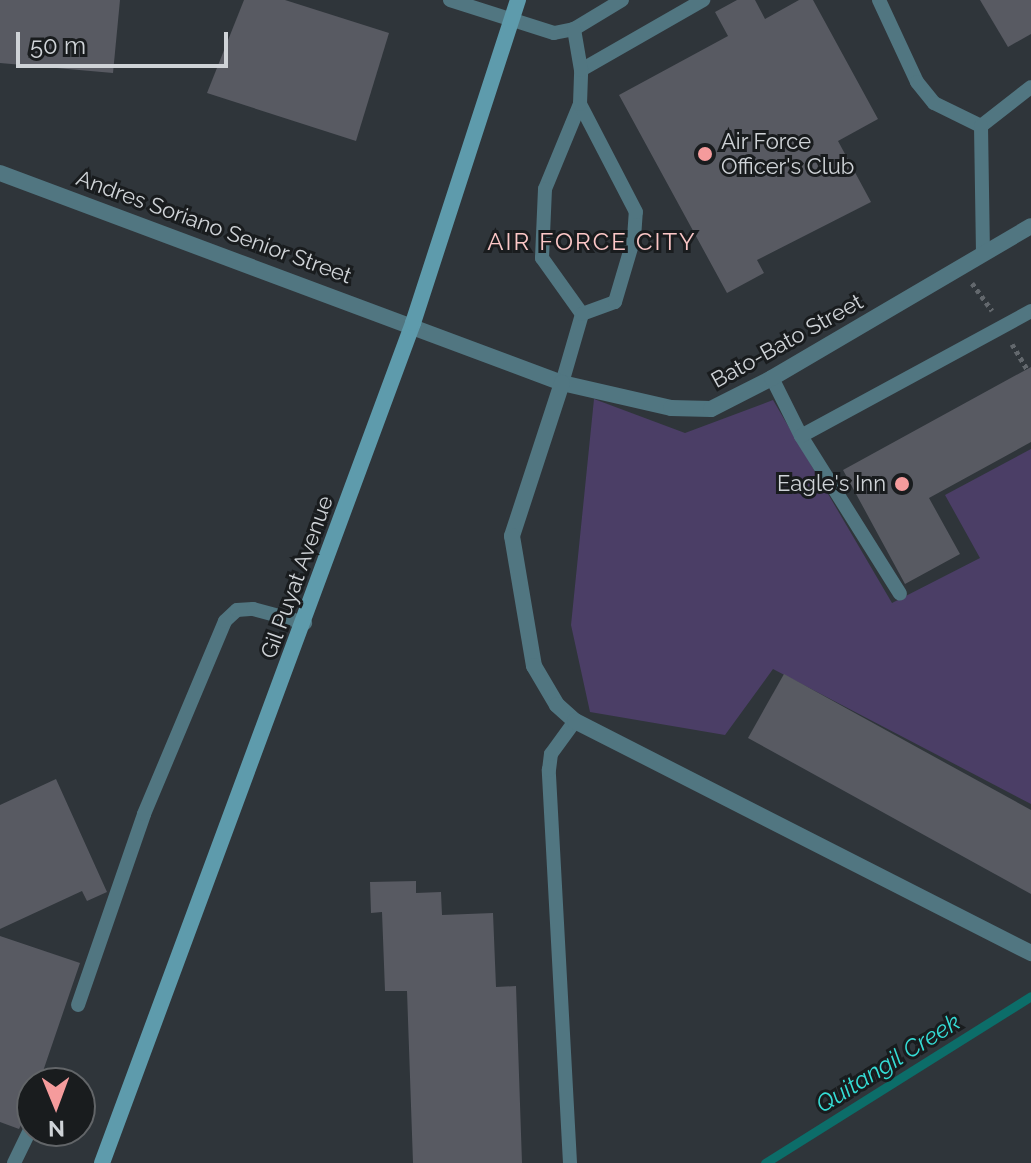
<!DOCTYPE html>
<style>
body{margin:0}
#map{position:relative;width:1031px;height:1163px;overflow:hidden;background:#2f353a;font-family:Raleway,sans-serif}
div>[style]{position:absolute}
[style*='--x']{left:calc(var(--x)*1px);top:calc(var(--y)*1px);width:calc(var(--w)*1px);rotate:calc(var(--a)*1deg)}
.green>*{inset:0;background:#4b3e66}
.stream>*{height:9px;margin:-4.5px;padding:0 4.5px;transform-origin:4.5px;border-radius:4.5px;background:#0c6d69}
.building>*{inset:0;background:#585a62}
.path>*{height:5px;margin-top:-2.5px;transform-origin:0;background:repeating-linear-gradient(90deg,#63686d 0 4px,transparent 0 8px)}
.service>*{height:14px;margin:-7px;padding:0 7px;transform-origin:7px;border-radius:7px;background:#517681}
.minor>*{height:16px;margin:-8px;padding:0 8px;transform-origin:8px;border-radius:8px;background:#517681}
.secondary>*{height:16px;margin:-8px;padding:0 8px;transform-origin:8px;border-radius:8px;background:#5e9bac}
.dots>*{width:22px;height:22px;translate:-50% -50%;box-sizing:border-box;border:4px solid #191c1e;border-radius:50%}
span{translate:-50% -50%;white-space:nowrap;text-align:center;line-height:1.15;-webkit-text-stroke:6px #191c1e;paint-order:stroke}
.poi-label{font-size:22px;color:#cfd3d7}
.left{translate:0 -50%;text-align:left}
.right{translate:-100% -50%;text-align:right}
.street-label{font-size:22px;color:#cfd3d7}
.neighbourhood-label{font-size:24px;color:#fcc7c7;letter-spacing:2px}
.water-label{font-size:24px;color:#35ddd6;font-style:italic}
.north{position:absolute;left:16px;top:1067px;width:80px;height:80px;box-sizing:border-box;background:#191c1e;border:2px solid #626568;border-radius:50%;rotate:179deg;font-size:22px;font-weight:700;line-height:32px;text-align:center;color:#cfd3d7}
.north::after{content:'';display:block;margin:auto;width:28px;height:36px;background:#f59b9c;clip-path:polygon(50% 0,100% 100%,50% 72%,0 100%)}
.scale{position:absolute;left:16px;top:32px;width:212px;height:36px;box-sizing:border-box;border:4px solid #cfd3d7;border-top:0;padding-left:10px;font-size:24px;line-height:28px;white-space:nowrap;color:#cfd3d7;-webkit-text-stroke:6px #191c1e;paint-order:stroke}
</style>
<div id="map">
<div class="green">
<i style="clip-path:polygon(594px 399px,685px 433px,773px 400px,892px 603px,980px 558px,945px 495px,1031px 449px,1031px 804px,773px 669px,725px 735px,590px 712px,571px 625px)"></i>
</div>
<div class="stream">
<i style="--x:765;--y:1163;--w:314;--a:-32.1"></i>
</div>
<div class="building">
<i style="clip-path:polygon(0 0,120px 0,113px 73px,0 63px)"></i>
<i style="clip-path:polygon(244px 0,285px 0,389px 33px,356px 141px,207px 93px)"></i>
<i style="clip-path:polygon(737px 0,755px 0,765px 19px,799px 0,813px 0,878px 119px,838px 141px,871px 202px,757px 260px,764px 273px,727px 293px,619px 95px,728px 36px,715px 12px)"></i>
<i style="clip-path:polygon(980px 0,1031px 0,1031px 34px,1008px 47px)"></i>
<i style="clip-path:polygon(1031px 367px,1031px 442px,929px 498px,960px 554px,905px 584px,843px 470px)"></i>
<i style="clip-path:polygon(784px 674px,1031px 810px,1031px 894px,748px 738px)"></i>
<i style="clip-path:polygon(56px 779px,107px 892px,87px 901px,82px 891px,0 929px,0 805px)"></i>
<i style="clip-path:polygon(416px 881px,416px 893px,441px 892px,442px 915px,493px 913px,496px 987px,516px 986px,522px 1163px,413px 1163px,407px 991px,385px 991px,382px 912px,371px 913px,370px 882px)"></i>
<i style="clip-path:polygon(0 936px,80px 963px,39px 1083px,32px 1083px,32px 1103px,19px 1129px,0 1122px)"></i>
</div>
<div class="path">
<i style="--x:972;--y:283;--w:34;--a:54"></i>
<i style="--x:1012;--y:344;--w:29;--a:59"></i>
</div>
<div class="service">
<i style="--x:450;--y:0;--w:109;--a:17.6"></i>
<i style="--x:554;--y:33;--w:20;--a:-11"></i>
<i style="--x:574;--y:29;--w:56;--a:-31.1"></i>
<i style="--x:879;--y:0;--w:90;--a:65.1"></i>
<i style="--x:917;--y:82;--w:27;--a:51"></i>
<i style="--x:934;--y:103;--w:52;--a:26.1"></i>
<i style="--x:981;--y:126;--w:63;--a:-38"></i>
<i style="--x:581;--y:70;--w:141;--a:-29.8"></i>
<i style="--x:580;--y:104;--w:92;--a:112.4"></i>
<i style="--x:545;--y:189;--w:69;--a:92.5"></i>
<i style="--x:542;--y:258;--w:69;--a:54.5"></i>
<i style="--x:981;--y:126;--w:126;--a:89.1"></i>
<i style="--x:772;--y:378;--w:65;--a:63.4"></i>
<i style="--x:801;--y:436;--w:186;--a:57.9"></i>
<i style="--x:562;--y:383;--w:72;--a:-73.8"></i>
<i style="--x:582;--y:314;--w:35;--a:-20"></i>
<i style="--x:615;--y:302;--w:67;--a:-73.5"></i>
<i style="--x:634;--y:238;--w:26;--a:-86"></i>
<i style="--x:636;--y:212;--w:122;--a:-117.4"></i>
<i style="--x:580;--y:104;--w:34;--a:-88"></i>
<i style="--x:581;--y:70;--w:42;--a:-99.7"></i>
<i style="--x:801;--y:436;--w:262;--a:-28.5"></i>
<i style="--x:78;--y:1005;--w:202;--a:-70.9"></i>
<i style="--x:144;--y:814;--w:209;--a:-67.2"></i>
<i style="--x:225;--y:621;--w:16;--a:-43"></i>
<i style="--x:237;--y:610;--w:16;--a:-4"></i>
<i style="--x:253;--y:609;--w:54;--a:15.1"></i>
<i style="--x:50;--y:1083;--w:3;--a:-72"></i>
<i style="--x:14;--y:1163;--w:41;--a:-64.1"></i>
<i style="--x:570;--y:1163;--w:394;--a:-93.1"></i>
<i style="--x:549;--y:770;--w:16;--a:-83"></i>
<i style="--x:551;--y:754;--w:41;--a:-54"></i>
</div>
<div class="minor">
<i style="--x:0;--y:173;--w:600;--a:20.49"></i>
<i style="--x:562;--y:383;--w:112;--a:12.9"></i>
<i style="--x:671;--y:408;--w:40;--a:1.4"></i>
<i style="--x:711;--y:409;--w:68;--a:-26.9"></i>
<i style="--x:772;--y:378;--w:300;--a:-30.4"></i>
<i style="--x:562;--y:383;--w:161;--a:108.1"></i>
<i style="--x:512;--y:536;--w:132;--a:80.4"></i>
<i style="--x:534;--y:666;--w:45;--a:59.5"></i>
<i style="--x:557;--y:705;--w:24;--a:42"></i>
<i style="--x:575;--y:721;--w:512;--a:26.97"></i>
</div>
<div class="secondary">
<i style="--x:102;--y:1163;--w:896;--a:-69.68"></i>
<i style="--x:413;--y:323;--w:340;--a:-72"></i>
</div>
<div class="dots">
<i style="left:705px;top:154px;background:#f59b9c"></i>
<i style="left:902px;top:484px;background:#f59b9c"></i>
</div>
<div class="poi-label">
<span class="left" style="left:721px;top:154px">Air Force<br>Officer's Club</span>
<span class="right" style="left:886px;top:484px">Eagle's Inn</span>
</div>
<div class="street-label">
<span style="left:214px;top:227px;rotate:20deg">Andres Soriano Senior Street</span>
<span style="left:787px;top:341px;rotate:-29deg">Bato-Bato Street</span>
<span style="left:297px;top:577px;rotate:-70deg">Gil Puyat Avenue</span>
</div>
<div class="neighbourhood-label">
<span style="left:592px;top:242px">AIR FORCE CITY</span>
</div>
<div class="water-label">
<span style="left:888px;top:1063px;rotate:-32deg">Quitangil Creek</span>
</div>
<div class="north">N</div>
<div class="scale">50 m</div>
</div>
